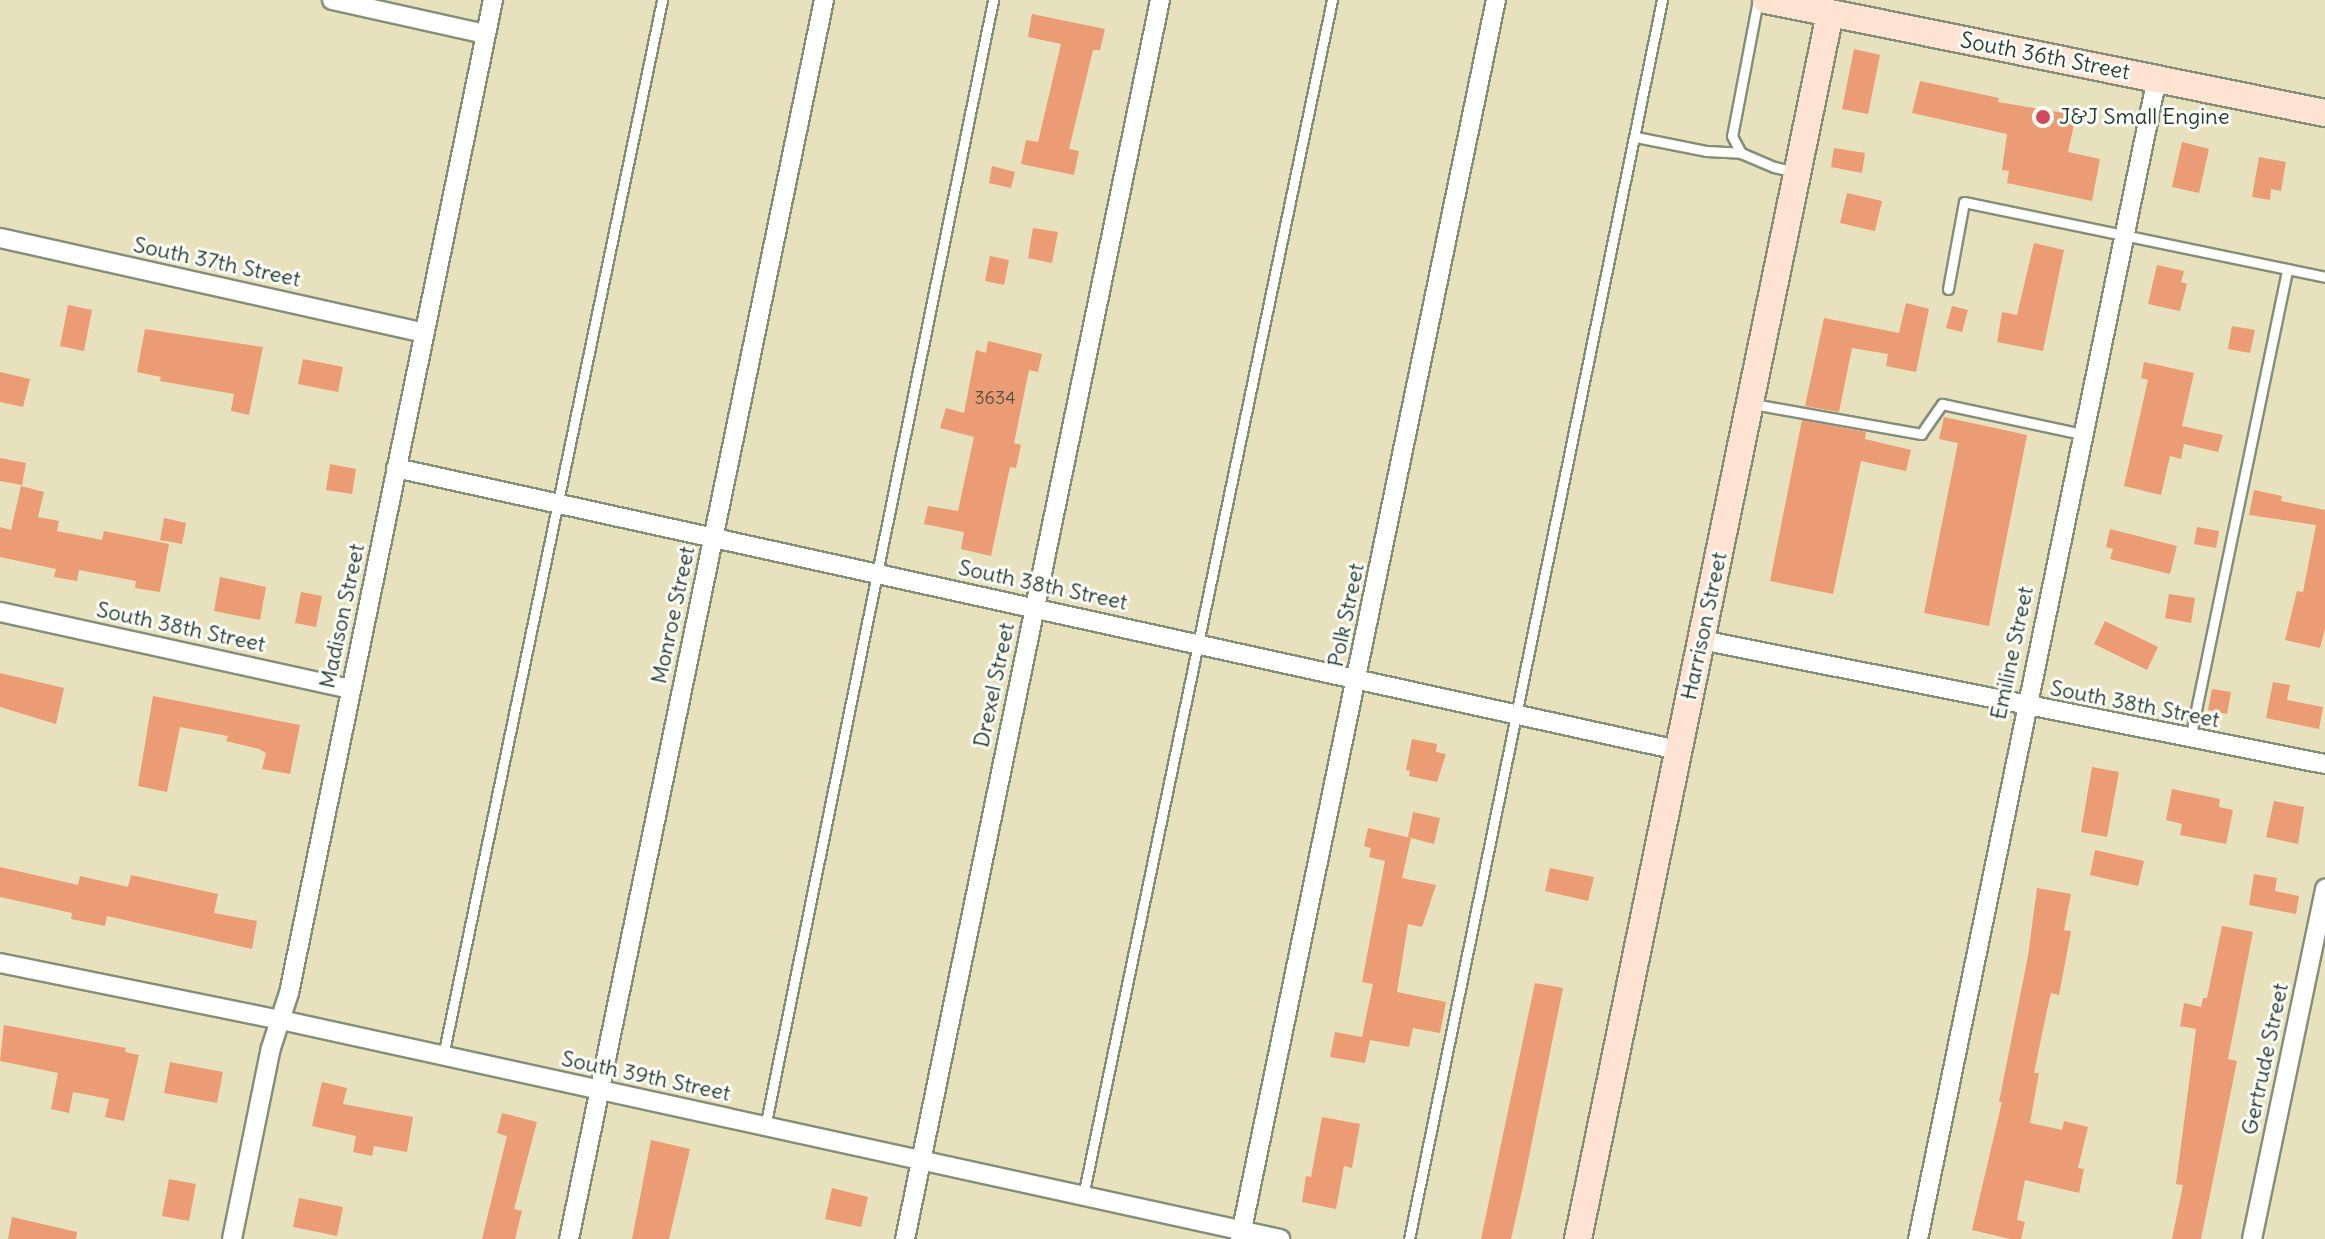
<!DOCTYPE html>
<style>
body{margin:0}
#map{position:relative;width:2325px;height:1239px;overflow:hidden;background:#e8e1bd;font-family:Delius,sans-serif}
div>[style]{position:absolute}
[style*='--x']{left:calc(var(--x)*1px);top:calc(var(--y)*1px);width:calc(var(--w)*1px);rotate:calc(var(--a)*1deg)}
.building>*{inset:0;background:#eb9c75}
.roads{filter:drop-shadow(2px 0 #848f78) drop-shadow(-2px 0 #848f78) drop-shadow(0 2px #848f78) drop-shadow(0 -2px #848f78)}
.service>*{height:9px;margin:-4.5px;padding:0 4.5px;transform-origin:4.5px;border-radius:4.5px;background:#fff}
.minor>*{height:18px;margin:-9px;padding:0 9px;transform-origin:9px;border-radius:9px;background:#fff}
.secondary>*{height:26px;margin:-13px;padding:0 13px;transform-origin:13px;border-radius:13px;background:#fee3d2}
.dots>*{width:22px;height:22px;translate:-50% -50%;box-sizing:border-box;border:4px solid #fdfcf7;border-radius:50%}
span{translate:-50% -50%;white-space:nowrap;text-align:center;line-height:1.15;-webkit-text-stroke:6px #fdfcf7;paint-order:stroke}
.number-label{font-size:18px;color:#525544}
.number-label span{-webkit-text-stroke-width:0}
.street-label{font-size:22px;color:#1f3d34}
.poi-label{font-size:22px;color:#1f3d34}
.left{translate:0 -50%;text-align:left}
</style>
<div id="map">
<div class="building">
<i style="clip-path:polygon(1032px 14px,1105px 29px,1100px 50px,1093px 50px,1069px 149px,1079px 151px,1074px 175px,1021px 164px,1026px 140px,1038px 142px,1061px 44px,1028px 37px)"></i>
<i style="clip-path:polygon(1854px 49px,1880px 55px,1868px 114px,1842px 109px)"></i>
<i style="clip-path:polygon(1920px 81px,1999px 98px,1998px 102px,2076px 115px,2068px 152px,2100px 159px,2092px 201px,2007px 183px,2009px 171px,2002px 170px,2007px 134px,1912px 113px)"></i>
<i style="clip-path:polygon(2182px 142px,2209px 149px,2199px 193px,2172px 187px)"></i>
<i style="clip-path:polygon(1834px 148px,1865px 153px,1862px 173px,1831px 167px)"></i>
<i style="clip-path:polygon(2259px 157px,2286px 162px,2281px 191px,2271px 189px,2270px 200px,2252px 197px)"></i>
<i style="clip-path:polygon(992px 166px,1015px 172px,1011px 188px,989px 183px)"></i>
<i style="clip-path:polygon(1847px 193px,1882px 201px,1875px 231px,1840px 223px)"></i>
<i style="clip-path:polygon(1033px 228px,1058px 232px,1052px 263px,1028px 258px)"></i>
<i style="clip-path:polygon(2034px 243px,2064px 250px,2043px 351px,1997px 342px,2002px 312px,2017px 315px)"></i>
<i style="clip-path:polygon(990px 256px,1009px 260px,1004px 285px,985px 281px)"></i>
<i style="clip-path:polygon(2157px 265px,2184px 271px,2181px 282px,2187px 284px,2180px 311px,2148px 304px)"></i>
<i style="clip-path:polygon(1906px 303px,1929px 309px,1916px 372px,1886px 366px,1888px 354px,1852px 348px,1839px 412px,1805px 406px,1824px 318px,1899px 333px)"></i>
<i style="clip-path:polygon(68px 305px,92px 310px,84px 351px,60px 346px)"></i>
<i style="clip-path:polygon(1952px 306px,1968px 310px,1962px 332px,1946px 328px)"></i>
<i style="clip-path:polygon(2232px 326px,2255px 330px,2250px 353px,2228px 349px)"></i>
<i style="clip-path:polygon(145px 329px,263px 347px,249px 415px,231px 411px,234px 394px,160px 381px,161px 377px,137px 372px)"></i>
<i style="clip-path:polygon(988px 341px,1042px 354px,1038px 372px,1029px 370px,1014px 443px,1021px 445px,1016px 468px,1010px 467px,991px 556px,961px 549px,964px 532px,924px 524px,928px 506px,958px 511px,974px 437px,940px 428px,946px 408px,964px 413px,976px 350px,986px 353px)"></i>
<i style="clip-path:polygon(303px 359px,343px 367px,338px 392px,298px 384px)"></i>
<i style="clip-path:polygon(2144px 362px,2194px 373px,2182px 426px,2223px 435px,2218px 452px,2184px 444px,2181px 459px,2170px 456px,2161px 495px,2124px 486px,2148px 380px,2141px 378px)"></i>
<i style="clip-path:polygon(0 372px,30px 379px,23px 407px,0 402px)"></i>
<i style="clip-path:polygon(1944px 417px,2027px 435px,1989px 626px,1924px 613px,1958px 443px,1939px 439px)"></i>
<i style="clip-path:polygon(1802px 420px,1866px 432px,1865px 439px,1911px 450px,1906px 471px,1861px 461px,1833px 594px,1770px 581px)"></i>
<i style="clip-path:polygon(0 458px,26px 463px,22px 485px,0 481px)"></i>
<i style="clip-path:polygon(330px 464px,356px 469px,352px 494px,326px 490px)"></i>
<i style="clip-path:polygon(21px 486px,44px 492px,38px 517px,59px 521px,57px 531px,102px 540px,104px 531px,169px 544px,160px 592px,135px 588px,136px 581px,79px 570px,77px 581px,54px 577px,56px 569px,0 557px,0 527px,11px 530px)"></i>
<i style="clip-path:polygon(2254px 490px,2282px 496px,2281px 501px,2325px 510px,2325px 629px,2320px 648px,2285px 640px,2297px 591px,2303px 592px,2316px 525px,2249px 515px)"></i>
<i style="clip-path:polygon(164px 518px,186px 523px,182px 544px,160px 540px)"></i>
<i style="clip-path:polygon(2197px 527px,2219px 531px,2216px 548px,2194px 544px)"></i>
<i style="clip-path:polygon(2110px 529px,2177px 546px,2170px 574px,2110px 559px,2113px 549px,2106px 547px)"></i>
<i style="clip-path:polygon(220px 577px,266px 587px,260px 620px,214px 611px)"></i>
<i style="clip-path:polygon(301px 592px,322px 596px,316px 627px,295px 623px)"></i>
<i style="clip-path:polygon(2169px 594px,2195px 598px,2191px 623px,2165px 618px)"></i>
<i style="clip-path:polygon(2105px 621px,2158px 647px,2147px 670px,2094px 644px)"></i>
<i style="clip-path:polygon(0 673px,64px 688px,56px 724px,0 707px)"></i>
<i style="clip-path:polygon(2273px 682px,2290px 685px,2287px 700px,2323px 707px,2319px 729px,2266px 718px)"></i>
<i style="clip-path:polygon(2212px 689px,2231px 692px,2227px 714px,2208px 710px)"></i>
<i style="clip-path:polygon(153px 696px,300px 725px,290px 774px,262px 769px,266px 753px,259px 749px,226px 741px,228px 736px,180px 727px,167px 792px,138px 786px)"></i>
<i style="clip-path:polygon(1412px 739px,1437px 744px,1436px 752px,1446px 754px,1437px 782px,1409px 776px,1410px 771px,1406px 770px)"></i>
<i style="clip-path:polygon(2092px 767px,2119px 772px,2107px 837px,2081px 832px)"></i>
<i style="clip-path:polygon(2172px 789px,2220px 799px,2219px 807px,2233px 810px,2226px 844px,2180px 835px,2182px 824px,2166px 820px)"></i>
<i style="clip-path:polygon(2274px 801px,2304px 807px,2298px 844px,2266px 837px)"></i>
<i style="clip-path:polygon(1413px 812px,1440px 818px,1434px 844px,1408px 837px)"></i>
<i style="clip-path:polygon(1368px 828px,1411px 838px,1402px 878px,1436px 885px,1422px 927px,1408px 924px,1397px 992px,1446px 1002px,1440px 1033px,1413px 1028px,1409px 1047px,1370px 1040px,1365px 1063px,1330px 1057px,1335px 1032px,1362px 1037px,1373px 984px,1362px 982px,1385px 861px,1369px 857px,1371px 848px,1364px 846px)"></i>
<i style="clip-path:polygon(2095px 850px,2144px 861px,2138px 886px,2090px 875px)"></i>
<i style="clip-path:polygon(0 867px,78px 885px,80px 876px,128px 887px,131px 875px,218px 894px,214px 913px,257px 921px,252px 949px,107px 916px,105px 926px,71px 919px,72px 913px,0 897px)"></i>
<i style="clip-path:polygon(1550px 868px,1594px 877px,1588px 901px,1545px 891px)"></i>
<i style="clip-path:polygon(2254px 874px,2277px 878px,2275px 891px,2299px 896px,2296px 914px,2249px 905px)"></i>
<i style="clip-path:polygon(2037px 888px,2071px 894px,2064px 930px,2071px 931px,2059px 995px,2051px 993px,2047px 1010px,2034px 1073px,2039px 1073px,2030px 1123px,2062px 1130px,2064px 1121px,2088px 1127px,2078px 1168px,2084px 1169px,2079px 1193px,2025px 1180px,2017px 1220px,2025px 1222px,2021px 1239px,2010px 1239px,1972px 1230px,2002px 1102px,1999px 1102px,2028px 956px)"></i>
<i style="clip-path:polygon(2222px 926px,2253px 932px,2228px 1059px,2237px 1061px,2201px 1239px,2172px 1239px,2183px 1185px,2176px 1184px,2196px 1029px,2180px 1026px,2184px 1003px,2201px 1007px,2203px 998px,2207px 998px)"></i>
<i style="clip-path:polygon(1535px 983px,1563px 988px,1523px 1186px,1511px 1239px,1481px 1239px)"></i>
<i style="clip-path:polygon(4px 1025px,126px 1048px,125px 1052px,139px 1055px,124px 1121px,105px 1117px,109px 1099px,73px 1092px,69px 1113px,51px 1109px,58px 1073px,0 1061px)"></i>
<i style="clip-path:polygon(170px 1062px,223px 1072px,217px 1103px,164px 1093px)"></i>
<i style="clip-path:polygon(322px 1082px,347px 1088px,343px 1104px,413px 1117px,407px 1152px,374px 1146px,372px 1156px,353px 1152px,356px 1136px,312px 1126px)"></i>
<i style="clip-path:polygon(502px 1113px,537px 1122px,514px 1209px,522px 1211px,515px 1239px,482px 1239px,507px 1136px,497px 1133px)"></i>
<i style="clip-path:polygon(1322px 1117px,1360px 1124px,1352px 1168px,1344px 1166px,1336px 1209px,1302px 1202px,1306px 1176px,1311px 1177px)"></i>
<i style="clip-path:polygon(651px 1140px,690px 1149px,669px 1239px,632px 1239px)"></i>
<i style="clip-path:polygon(169px 1179px,196px 1184px,189px 1221px,162px 1216px)"></i>
<i style="clip-path:polygon(832px 1188px,868px 1197px,861px 1227px,825px 1219px)"></i>
<i style="clip-path:polygon(299px 1198px,343px 1207px,337px 1236px,293px 1227px)"></i>
<i style="clip-path:polygon(12px 1217px,77px 1232px,76px 1239px,8px 1239px)"></i>
</div>
<div class="roads">
<div class="service">
<i style="--x:1758;--y:0;--w:138;--a:100.8"></i>
<i style="--x:1732;--y:136;--w:19;--a:62"></i>
<i style="--x:1741;--y:153;--w:36;--a:23"></i>
<i style="--x:1774;--y:167;--w:23;--a:13"></i>
<i style="--x:1636;--y:137;--w:71;--a:11.3"></i>
<i style="--x:1706;--y:151;--w:35;--a:3"></i>
<i style="--x:1948;--y:289;--w:88;--a:-79.6"></i>
<i style="--x:1964;--y:202;--w:369;--a:11.7"></i>
<i style="--x:1753;--y:404;--w:171;--a:10.1"></i>
<i style="--x:1921;--y:434;--w:37;--a:-55"></i>
<i style="--x:1942;--y:404;--w:143;--a:12.1"></i>
<i style="--x:2190;--y:739;--w:480;--a:-78.3"></i>
<i style="--x:443;--y:1056;--w:1078;--a:-78.28"></i>
<i style="--x:765;--y:1127;--w:1150;--a:-78.56"></i>
<i style="--x:1083;--y:1196;--w:1222;--a:-78.24"></i>
<i style="--x:1409;--y:1239;--w:1265;--a:-78.46"></i>
</div>
<div class="minor">
<i style="--x:332;--y:0;--w:157;--a:12.5"></i>
<i style="--x:0;--y:238;--w:435;--a:12.6"></i>
<i style="--x:396;--y:468;--w:1313;--a:12.41"></i>
<i style="--x:0;--y:612;--w:359;--a:12.4"></i>
<i style="--x:1701;--y:640;--w:636;--a:11.24"></i>
<i style="--x:0;--y:963;--w:287;--a:11.5"></i>
<i style="--x:281;--y:1020;--w:1023;--a:12.36"></i>
<i style="--x:232;--y:1239;--w:195;--a:-78.5"></i>
<i style="--x:271;--y:1048;--w:58;--a:-71.9"></i>
<i style="--x:289;--y:993;--w:1014;--a:-78.39"></i>
<i style="--x:569;--y:1239;--w:1265;--a:-78.37"></i>
<i style="--x:905;--y:1239;--w:1265;--a:-78.37"></i>
<i style="--x:1240;--y:1239;--w:1265;--a:-78.33"></i>
<i style="--x:1918;--y:1239;--w:1185;--a:-78.37"></i>
<i style="--x:2252;--y:1239;--w:358;--a:-78.2"></i>
</div>
<div class="secondary">
<i style="--x:1766;--y:0;--w:570;--a:11.43"></i>
<i style="--x:1578;--y:1239;--w:1251;--a:-78.38"></i>
</div>
</div>
<div class="dots">
<i style="left:2043px;top:117px;background:#d1495b"></i>
</div>
<div class="number-label">
<span style="left:995px;top:398px">3634</span>
</div>
<div class="street-label">
<span style="left:2045px;top:56px;rotate:11deg">South 36th Street</span>
<span style="left:217px;top:262px;rotate:12deg">South 37th Street</span>
<span style="left:1043px;top:585px;rotate:12deg">South 38th Street</span>
<span style="left:673px;top:615px;rotate:-78deg">Monroe Street</span>
<span style="left:1346px;top:615px;rotate:-78deg">Polk Street</span>
<span style="left:342px;top:616px;rotate:-78deg">Madison Street</span>
<span style="left:1704px;top:626px;rotate:-78deg">Harrison Street</span>
<span style="left:181px;top:627px;rotate:12deg">South 38th Street</span>
<span style="left:2012px;top:653px;rotate:-78deg">Emiline Street</span>
<span style="left:994px;top:685px;rotate:-78deg">Drexel Street</span>
<span style="left:2135px;top:704px;rotate:11deg">South 38th Street</span>
<span style="left:2265px;top:1059px;rotate:-78deg">Gertrude Street</span>
<span style="left:646px;top:1076px;rotate:12deg">South 39th Street</span>
</div>
<div class="poi-label">
<span class="left" style="left:2059px;top:117px">J&amp;J Small Engine</span>
</div>
</div>
